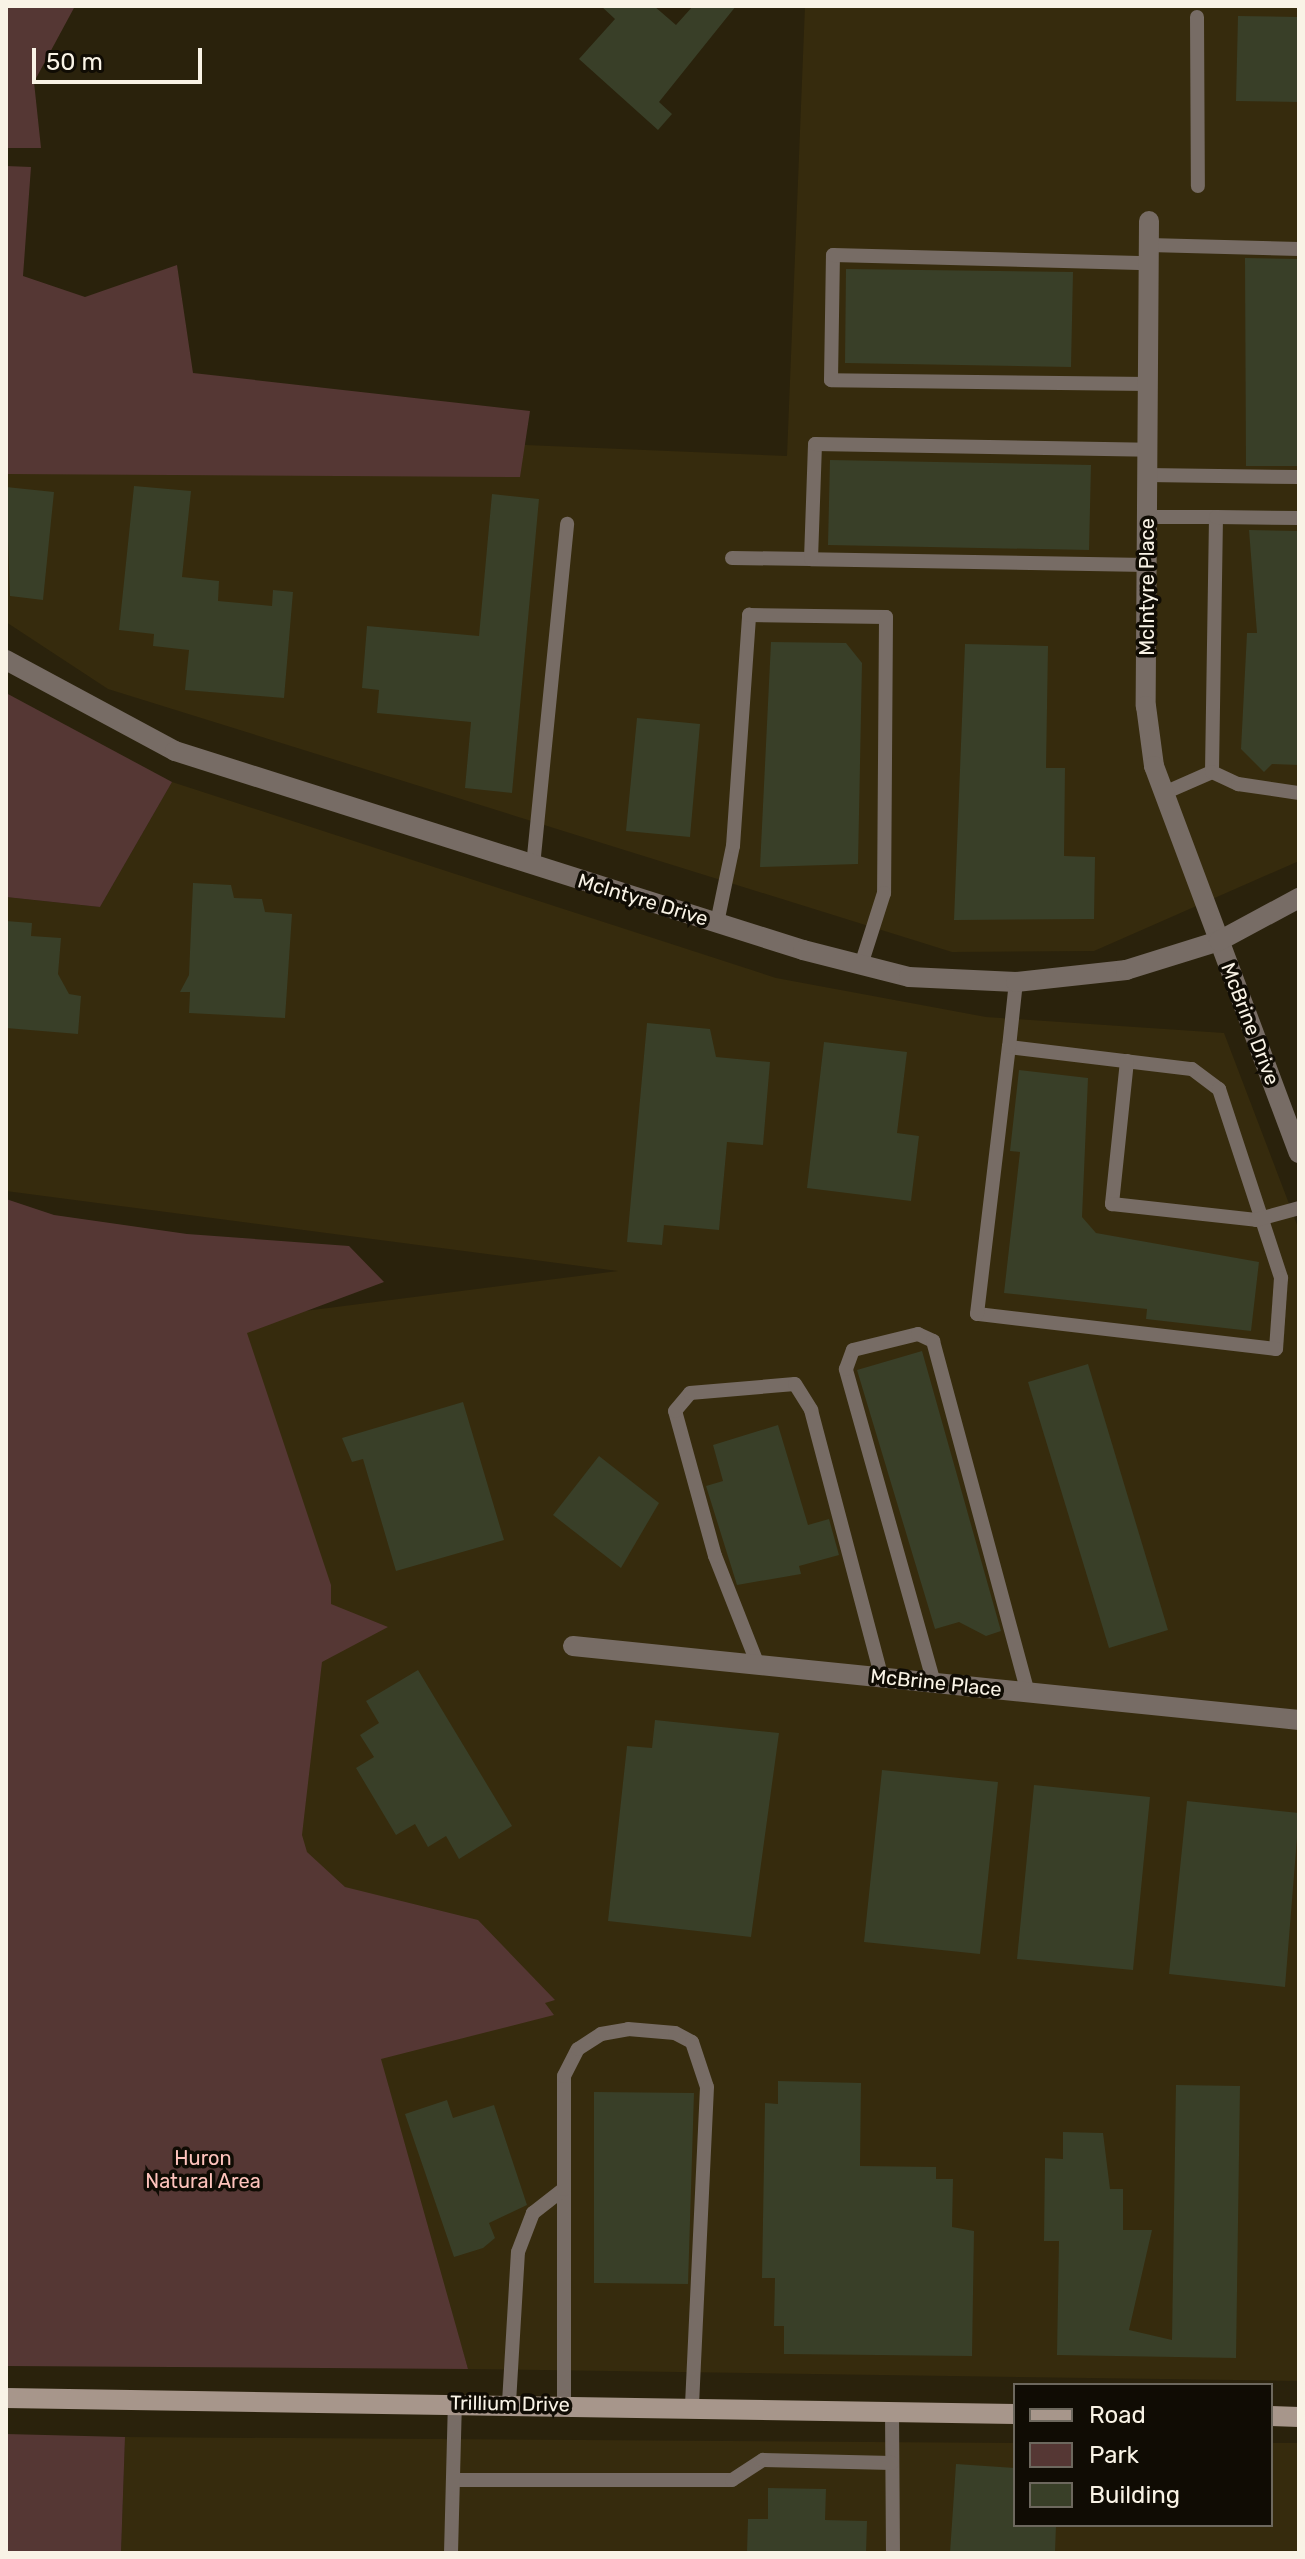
<!DOCTYPE html>
<style>
body{margin:0}
#map{position:relative;width:1305px;height:2559px;overflow:hidden;background:#2a220c;font-family:Rubik,sans-serif}
div>[style]{position:absolute}
[style*='--x']{left:calc(var(--x)*1px);top:calc(var(--y)*1px);width:calc(var(--w)*1px);rotate:calc(var(--a)*1deg)}
.built>*{inset:0;background:#362b0d}
.green>*{inset:0;background:#553734}
.building>*{inset:0;background:#393f28}
.lane>*{height:14px;margin:-7px;padding:0 7px;transform-origin:7px;border-radius:7px;background:#776c65}
.street>*{height:20px;margin:-10px;padding:0 10px;transform-origin:10px;border-radius:10px;background:#776c65}
.secondary>*{height:20px;margin:-10px;padding:0 10px;transform-origin:10px;border-radius:10px;background:#a7968b}
span{translate:-50% -50%;white-space:nowrap;text-align:center;line-height:1.15;-webkit-text-stroke:7px #100c04;paint-order:stroke}
.street-label{font-size:20px;color:#f9f3e6}
.park-label{font-size:20px;color:#fec3bc}
.frame{position:absolute;inset:0;border:8px solid #f9f3e6;pointer-events:none}
.legend{position:absolute;left:1013px;top:2383px;width:260px;height:144px;box-sizing:border-box;background:#100c04;border:2px solid #6d685e;margin:0;padding:10px 14px;list-style:none;font-size:24px;color:#f9f3e6}
.legend li{display:flex;align-items:center;gap:16px;height:40px}
.legend b{width:40px;border:2px solid #6d685e}
.scale{position:absolute;left:32px;top:48px;width:170px;height:36px;box-sizing:border-box;border:4px solid #f9f3e6;border-top:0;padding-left:10px;font-size:24px;line-height:28px;white-space:nowrap;color:#f9f3e6;-webkit-text-stroke:6px #100c04;paint-order:stroke}
</style>
<div id="map">
<div class="built">
<i style="clip-path:polygon(805px 6px,1299px 6px,1299px 861px,1094px 951px,952px 952px,108px 689px,6px 622px,6px 423px,787px 456px)"></i>
<i style="clip-path:polygon(172px 782px,776px 978px,986px 1017px,1224px 1033px,1299px 1230px,1299px 2381px,468px 2369px,372px 2052px,554px 1999px,297px 1878px,242px 1319px,618px 1271px,6px 1191px,6px 897px,100px 907px)"></i>
<i style="clip-path:polygon(125px 2437px,1015px 2443px,1015px 2525px,1271px 2525px,1271px 2443px,1299px 2443px,1299px 2553px,121px 2553px)"></i>
</div>
<div class="green">
<i style="clip-path:polygon(6px 6px,75px 6px,34px 82px,41px 148px,6px 148px)"></i>
<i style="clip-path:polygon(6px 166px,31px 167px,23px 276px,85px 297px,177px 265px,193px 373px,530px 411px,520px 477px,6px 474px)"></i>
<i style="clip-path:polygon(6px 693px,172px 782px,100px 907px,6px 897px)"></i>
<i style="clip-path:polygon(6px 1199px,54px 1215px,187px 1234px,349px 1246px,384px 1282px,247px 1333px,331px 1585px,331px 1604px,388px 1627px,322px 1662px,302px 1835px,307px 1852px,345px 1887px,478px 1920px,555px 2000px,545px 2003px,554px 2015px,381px 2059px,468px 2369px,6px 2366px)"></i>
<i style="clip-path:polygon(6px 2434px,125px 2437px,121px 2553px,6px 2553px)"></i>
</div>
<div class="building">
<i style="clip-path:polygon(601px 6px,654px 6px,676px 25px,693px 6px,736px 6px,659px 102px,672px 114px,658px 130px,579px 59px,615px 19px)"></i>
<i style="clip-path:polygon(1238px 16px,1299px 17px,1299px 102px,1236px 101px)"></i>
<i style="clip-path:polygon(1245px 258px,1299px 259px,1299px 466px,1246px 466px)"></i>
<i style="clip-path:polygon(846px 269px,1073px 272px,1071px 367px,845px 363px)"></i>
<i style="clip-path:polygon(830px 460px,1091px 465px,1089px 550px,828px 545px)"></i>
<i style="clip-path:polygon(134px 486px,191px 491px,182px 577px,219px 581px,218px 601px,272px 606px,273px 590px,293px 592px,284px 698px,185px 690px,189px 650px,153px 646px,154px 634px,119px 630px)"></i>
<i style="clip-path:polygon(6px 487px,54px 492px,43px 600px,10px 596px)"></i>
<i style="clip-path:polygon(492px 494px,539px 499px,512px 793px,465px 788px,471px 722px,377px 713px,379px 690px,362px 688px,367px 626px,479px 636px)"></i>
<i style="clip-path:polygon(1249px 530px,1299px 531px,1299px 765px,1272px 764px,1264px 772px,1241px 749px,1247px 633px,1257px 633px)"></i>
<i style="clip-path:polygon(771px 642px,846px 643px,862px 663px,858px 864px,760px 867px)"></i>
<i style="clip-path:polygon(965px 644px,1048px 646px,1046px 768px,1065px 768px,1064px 856px,1095px 857px,1094px 919px,954px 920px)"></i>
<i style="clip-path:polygon(637px 718px,700px 724px,690px 837px,626px 831px)"></i>
<i style="clip-path:polygon(193px 883px,231px 885px,234px 898px,262px 899px,265px 912px,292px 914px,285px 1018px,189px 1013px,190px 992px,180px 992px,189px 975px)"></i>
<i style="clip-path:polygon(6px 921px,32px 923px,31px 936px,61px 938px,58px 974px,69px 994px,81px 996px,78px 1034px,6px 1028px)"></i>
<i style="clip-path:polygon(647px 1023px,710px 1029px,716px 1057px,770px 1062px,763px 1145px,727px 1142px,719px 1230px,664px 1225px,662px 1245px,627px 1242px)"></i>
<i style="clip-path:polygon(824px 1042px,907px 1052px,897px 1133px,919px 1136px,911px 1201px,807px 1188px)"></i>
<i style="clip-path:polygon(1019px 1070px,1088px 1078px,1082px 1217px,1096px 1233px,1259px 1262px,1251px 1331px,1146px 1319px,1147px 1309px,1004px 1293px,1020px 1152px,1010px 1151px)"></i>
<i style="clip-path:polygon(922px 1351px,1001px 1631px,986px 1636px,959px 1622px,935px 1629px,857px 1370px)"></i>
<i style="clip-path:polygon(1088px 1364px,1168px 1630px,1109px 1648px,1028px 1382px)"></i>
<i style="clip-path:polygon(463px 1402px,504px 1540px,396px 1571px,363px 1459px,352px 1462px,342px 1438px)"></i>
<i style="clip-path:polygon(778px 1425px,808px 1525px,829px 1519px,839px 1555px,799px 1566px,801px 1574px,737px 1585px,706px 1486px,723px 1481px,713px 1445px)"></i>
<i style="clip-path:polygon(599px 1456px,659px 1503px,621px 1568px,553px 1515px)"></i>
<i style="clip-path:polygon(418px 1670px,512px 1826px,459px 1859px,446px 1836px,428px 1847px,415px 1824px,396px 1835px,356px 1768px,374px 1757px,360px 1735px,379px 1723px,366px 1701px)"></i>
<i style="clip-path:polygon(655px 1720px,779px 1733px,751px 1937px,608px 1921px,627px 1746px,652px 1748px)"></i>
<i style="clip-path:polygon(882px 1770px,998px 1782px,980px 1954px,864px 1942px)"></i>
<i style="clip-path:polygon(1034px 1785px,1150px 1797px,1133px 1970px,1017px 1959px)"></i>
<i style="clip-path:polygon(1187px 1801px,1299px 1813px,1285px 1987px,1169px 1974px)"></i>
<i style="clip-path:polygon(778px 2081px,861px 2083px,860px 2166px,936px 2167px,936px 2179px,953px 2179px,952px 2227px,974px 2231px,972px 2356px,784px 2354px,784px 2326px,774px 2326px,775px 2278px,762px 2278px,765px 2103px,778px 2104px)"></i>
<i style="clip-path:polygon(1176px 2085px,1240px 2086px,1236px 2358px,1057px 2355px,1059px 2241px,1044px 2241px,1045px 2158px,1063px 2159px,1063px 2132px,1103px 2133px,1110px 2189px,1123px 2189px,1123px 2230px,1152px 2230px,1129px 2330px,1172px 2340px)"></i>
<i style="clip-path:polygon(594px 2092px,694px 2093px,688px 2284px,594px 2283px)"></i>
<i style="clip-path:polygon(447px 2100px,453px 2118px,494px 2105px,527px 2205px,489px 2223px,495px 2238px,483px 2248px,454px 2257px,405px 2114px)"></i>
<i style="clip-path:polygon(956px 2464px,1015px 2468px,1015px 2525px,1056px 2525px,1055px 2553px,950px 2553px)"></i>
<i style="clip-path:polygon(768px 2488px,826px 2489px,825px 2520px,867px 2521px,866px 2553px,747px 2553px,748px 2519px,768px 2519px)"></i>
</div>
<div class="lane">
<i style="--x:1197;--y:17;--w:169;--a:89.7"></i>
<i style="--x:1149;--y:245;--w:150;--a:1.5"></i>
<i style="--x:1148;--y:384;--w:317;--a:-179.3"></i>
<i style="--x:831;--y:380;--w:125;--a:-89.1"></i>
<i style="--x:833;--y:255;--w:316;--a:1.5"></i>
<i style="--x:1147;--y:475;--w:152;--a:0.8"></i>
<i style="--x:1147;--y:517;--w:69;--a:0"></i>
<i style="--x:1216;--y:517;--w:255;--a:90.9"></i>
<i style="--x:1212;--y:772;--w:52;--a:156.4"></i>
<i style="--x:1216;--y:517;--w:83;--a:0.7"></i>
<i style="--x:732;--y:558;--w:79;--a:0.7"></i>
<i style="--x:1147;--y:565;--w:336;--a:-179"></i>
<i style="--x:811;--y:559;--w:115;--a:-88"></i>
<i style="--x:815;--y:444;--w:333;--a:1"></i>
<i style="--x:1212;--y:772;--w:29;--a:25"></i>
<i style="--x:1238;--y:784;--w:62;--a:8.4"></i>
<i style="--x:533;--y:866;--w:344;--a:-84.3"></i>
<i style="--x:717;--y:923;--w:79;--a:-78.3"></i>
<i style="--x:733;--y:846;--w:232;--a:-86"></i>
<i style="--x:749;--y:615;--w:137;--a:0.8"></i>
<i style="--x:886;--y:617;--w:276;--a:90.4"></i>
<i style="--x:884;--y:893;--w:76;--a:107.7"></i>
<i style="--x:1009;--y:1047;--w:184;--a:6.9"></i>
<i style="--x:1192;--y:1069;--w:34;--a:37"></i>
<i style="--x:1219;--y:1089;--w:199;--a:71.8"></i>
<i style="--x:1281;--y:1278;--w:71;--a:94"></i>
<i style="--x:1276;--y:1349;--w:301;--a:-173.3"></i>
<i style="--x:977;--y:1314;--w:269;--a:-83.2"></i>
<i style="--x:1009;--y:1047;--w:65;--a:-83.9"></i>
<i style="--x:1127;--y:1061;--w:144;--a:96"></i>
<i style="--x:1112;--y:1204;--w:145;--a:6.3"></i>
<i style="--x:1256;--y:1220;--w:45;--a:-15.6"></i>
<i style="--x:758;--y:1665;--w:117;--a:-111.5"></i>
<i style="--x:715;--y:1556;--w:150;--a:-105.4"></i>
<i style="--x:675;--y:1411;--w:23;--a:-50"></i>
<i style="--x:690;--y:1393;--w:105;--a:-4.9"></i>
<i style="--x:795;--y:1384;--w:31;--a:58"></i>
<i style="--x:811;--y:1410;--w:277;--a:75.2"></i>
<i style="--x:934;--y:1683;--w:326;--a:-105.7"></i>
<i style="--x:846;--y:1369;--w:20;--a:-70"></i>
<i style="--x:853;--y:1350;--w:67;--a:-13.8"></i>
<i style="--x:918;--y:1334;--w:17;--a:25"></i>
<i style="--x:933;--y:1341;--w:364;--a:74.9"></i>
<i style="--x:564;--y:2189;--w:215;--a:90"></i>
<i style="--x:509;--y:2403;--w:151;--a:-86.6"></i>
<i style="--x:518;--y:2252;--w:42;--a:-69"></i>
<i style="--x:533;--y:2213;--w:39;--a:-38"></i>
<i style="--x:564;--y:2189;--w:113;--a:-90"></i>
<i style="--x:564;--y:2076;--w:30;--a:-63"></i>
<i style="--x:578;--y:2049;--w:27;--a:-33"></i>
<i style="--x:601;--y:2034;--w:27;--a:-10"></i>
<i style="--x:628;--y:2029;--w:47;--a:4.9"></i>
<i style="--x:675;--y:2033;--w:19;--a:28"></i>
<i style="--x:692;--y:2042;--w:47;--a:71.6"></i>
<i style="--x:707;--y:2087;--w:321;--a:92.7"></i>
<i style="--x:892;--y:2412;--w:141;--a:89.6"></i>
<i style="--x:453;--y:2480;--w:279;--a:0"></i>
<i style="--x:732;--y:2480;--w:37;--a:-33"></i>
<i style="--x:763;--y:2460;--w:129;--a:1.3"></i>
<i style="--x:451;--y:2553;--w:150;--a:-88.5"></i>
</div>
<div class="street">
<i style="--x:1149;--y:221;--w:485;--a:90.4"></i>
<i style="--x:1146;--y:706;--w:61;--a:82.4"></i>
<i style="--x:1154;--y:766;--w:413;--a:69.5"></i>
<i style="--x:6;--y:660;--w:192;--a:28.3"></i>
<i style="--x:175;--y:751;--w:659;--a:17.58"></i>
<i style="--x:803;--y:950;--w:109;--a:14.3"></i>
<i style="--x:909;--y:977;--w:107;--a:2.7"></i>
<i style="--x:1016;--y:982;--w:111;--a:-6.2"></i>
<i style="--x:1126;--y:970;--w:97;--a:-17.3"></i>
<i style="--x:1219;--y:941;--w:91;--a:-28.3"></i>
<i style="--x:573;--y:1646;--w:730;--a:5.82"></i>
</div>
<div class="secondary">
<i style="--x:6;--y:2398;--w:1009;--a:0.91"></i>
<i style="--x:1271;--y:2416;--w:28;--a:2"></i>
</div>
<div class="street-label">
<span style="left:1147px;top:587px;rotate:-90deg">McIntyre Place</span>
<span style="left:643px;top:900px;rotate:17deg">McIntyre Drive</span>
<span style="left:1250px;top:1024px;rotate:69deg">McBrine Drive</span>
<span style="left:936px;top:1683px;rotate:6deg">McBrine Place</span>
<span style="left:510px;top:2404px;rotate:1deg">Trillium Drive</span>
</div>
<div class="park-label">
<span style="left:203px;top:2170px">Huron<br>Natural Area</span>
</div>
<div class="frame"></div>
<ul class="legend">
<li><b style="height:10px;background:#a7968b"></b>Road</li>
<li><b style="height:22px;background:#553734"></b>Park</li>
<li><b style="height:22px;background:#393f28"></b>Building</li>
</ul>
<div class="scale">50 m</div>
</div>
